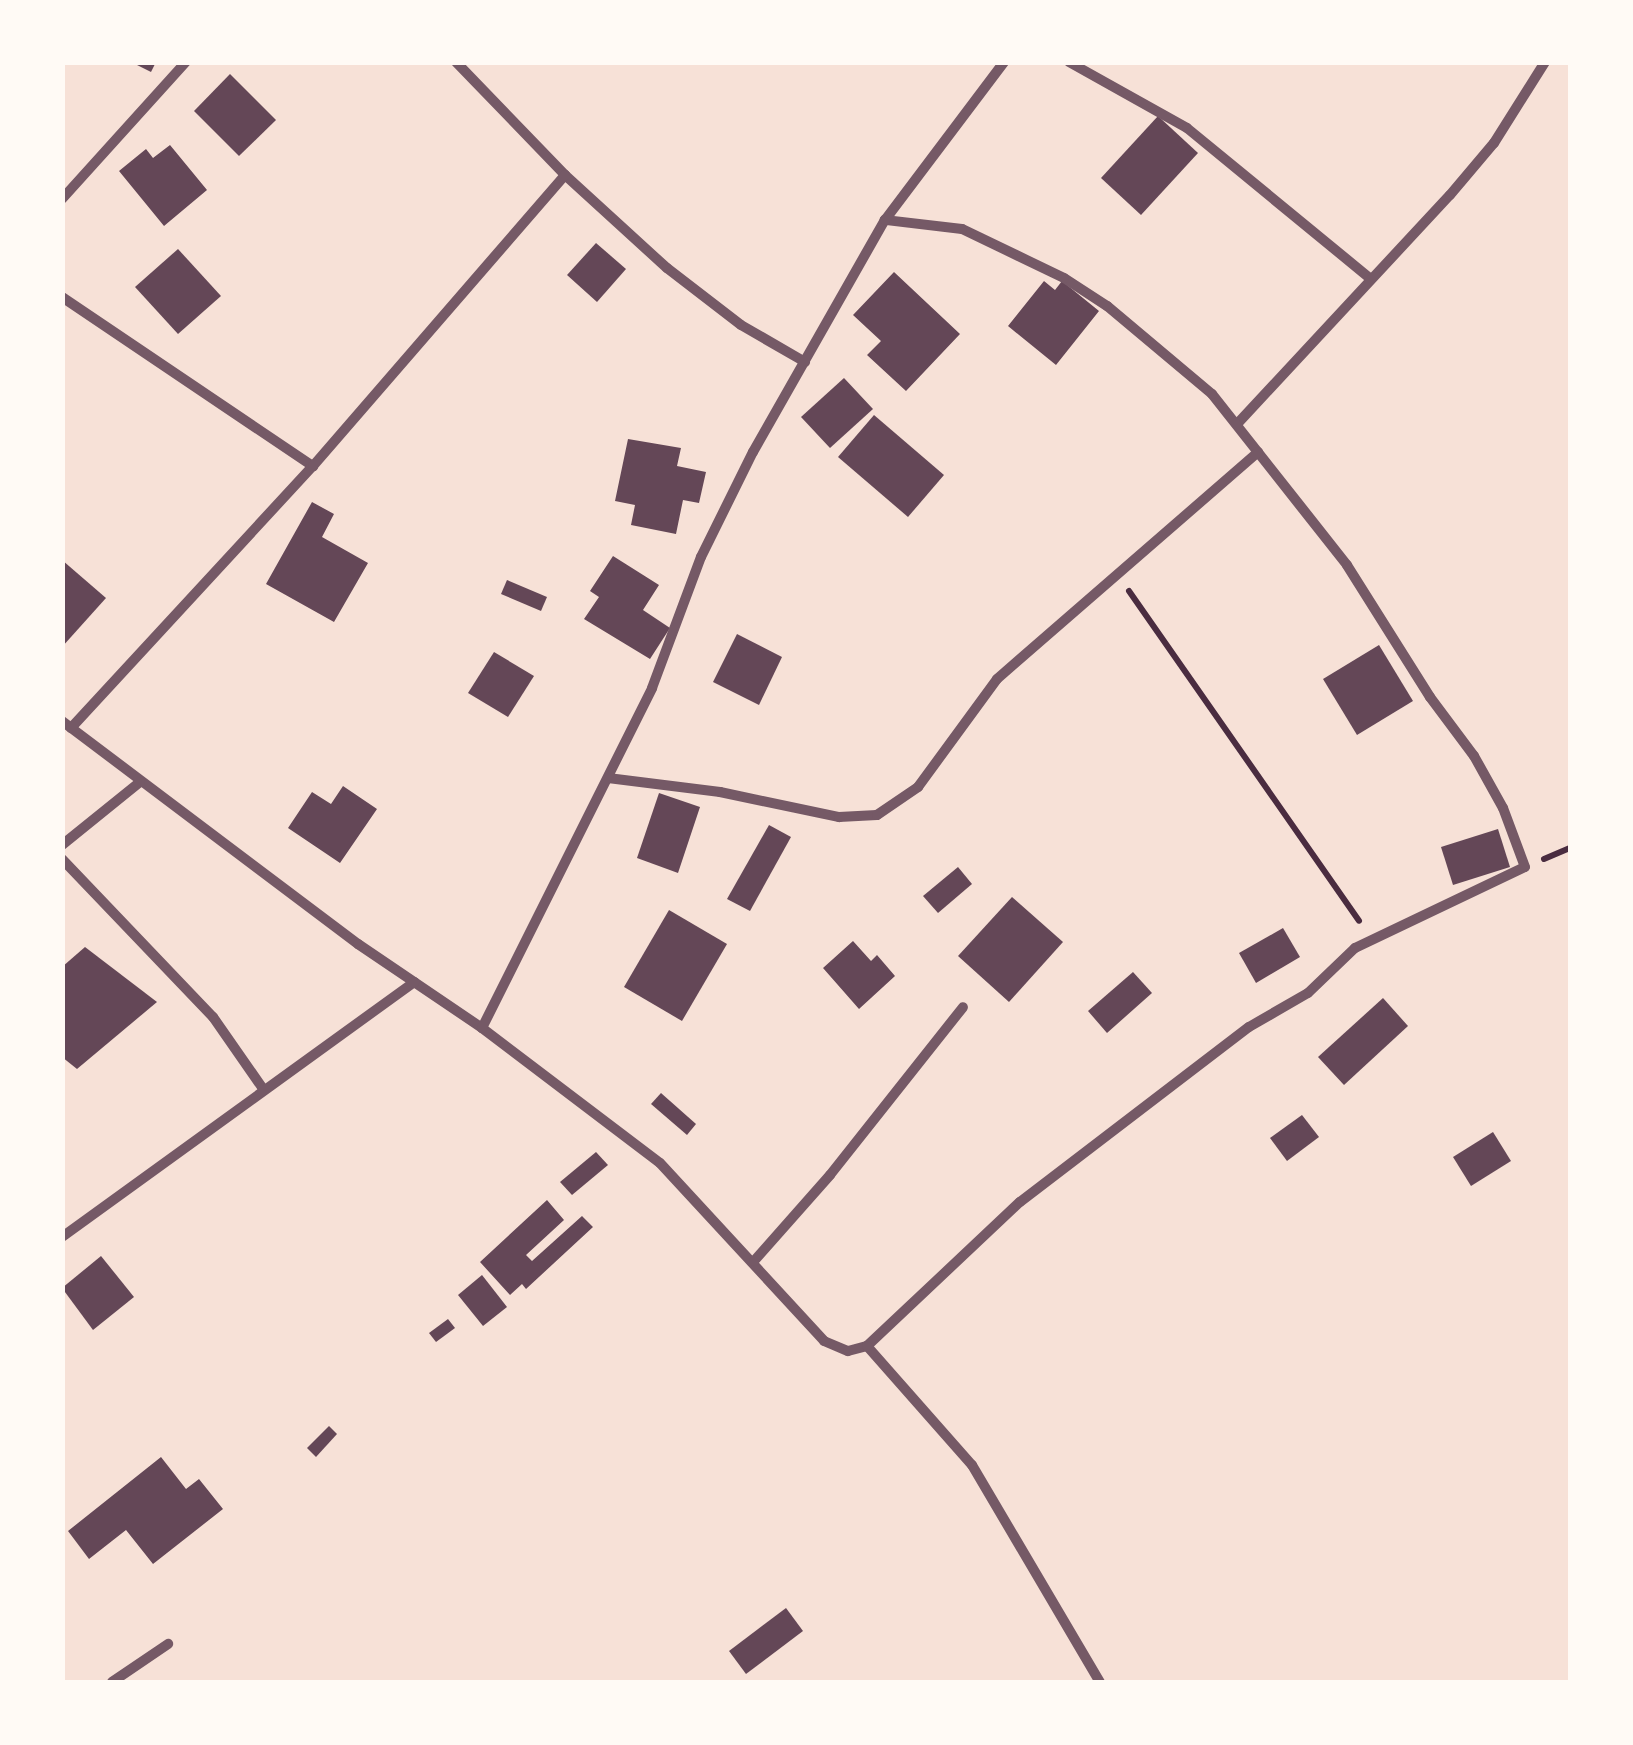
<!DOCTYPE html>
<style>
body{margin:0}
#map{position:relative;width:1633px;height:1745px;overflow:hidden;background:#f7e1d7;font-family:Lora,serif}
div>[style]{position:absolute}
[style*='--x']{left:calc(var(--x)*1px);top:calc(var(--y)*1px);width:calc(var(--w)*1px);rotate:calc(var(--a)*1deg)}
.building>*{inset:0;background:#644757}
.path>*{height:6px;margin:-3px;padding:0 3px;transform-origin:3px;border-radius:3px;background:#4a2c40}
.minor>*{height:10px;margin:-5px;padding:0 5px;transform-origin:5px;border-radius:5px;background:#755966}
span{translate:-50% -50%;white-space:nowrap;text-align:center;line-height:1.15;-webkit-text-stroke:8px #fffaf5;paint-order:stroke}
.frame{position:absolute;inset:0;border:65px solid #fffaf5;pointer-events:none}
</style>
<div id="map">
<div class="building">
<i style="clip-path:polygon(131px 62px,156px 62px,151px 72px)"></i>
<i style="clip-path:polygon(230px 74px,276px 120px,239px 156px,194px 111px)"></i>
<i style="clip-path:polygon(1158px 116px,1198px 153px,1141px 215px,1101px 178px)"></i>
<i style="clip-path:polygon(170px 145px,207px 190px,164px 226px,119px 171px,146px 149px,153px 158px)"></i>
<i style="clip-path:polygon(596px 243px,626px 269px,597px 302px,567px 275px)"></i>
<i style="clip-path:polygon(178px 249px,221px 296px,178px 334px,135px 287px)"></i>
<i style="clip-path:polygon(894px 272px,960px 334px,906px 391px,867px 355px,881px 341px,853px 315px)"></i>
<i style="clip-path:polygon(1044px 281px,1055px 290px,1062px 281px,1099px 311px,1056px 365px,1008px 326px)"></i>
<i style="clip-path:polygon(844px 378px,873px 409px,830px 448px,801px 417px)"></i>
<i style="clip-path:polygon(874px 415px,944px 475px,908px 517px,838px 457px)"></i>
<i style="clip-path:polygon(628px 439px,681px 448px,677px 466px,706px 472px,699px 503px,683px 500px,676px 534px,631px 525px,635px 505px,615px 501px)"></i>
<i style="clip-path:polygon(312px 502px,334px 514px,322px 537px,368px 563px,334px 622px,266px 584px)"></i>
<i style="clip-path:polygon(613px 556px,659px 585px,643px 610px,670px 628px,650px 659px,584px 619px,599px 597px,590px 591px)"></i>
<i style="clip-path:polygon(62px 560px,106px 598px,62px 647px)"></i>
<i style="clip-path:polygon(507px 580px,547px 597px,541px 611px,501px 594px)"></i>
<i style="clip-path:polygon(737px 634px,782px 657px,759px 705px,713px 682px)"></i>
<i style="clip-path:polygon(1379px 645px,1413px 701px,1357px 735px,1323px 679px)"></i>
<i style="clip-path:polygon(494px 652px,534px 676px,508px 717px,468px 693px)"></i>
<i style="clip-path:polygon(343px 786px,377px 809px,340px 863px,288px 828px,312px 792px,331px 804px)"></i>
<i style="clip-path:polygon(659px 793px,700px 807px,678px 873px,637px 858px)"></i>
<i style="clip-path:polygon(769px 825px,791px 837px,750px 911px,727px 899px)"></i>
<i style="clip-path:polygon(1498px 829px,1510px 867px,1453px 885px,1441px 847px)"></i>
<i style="clip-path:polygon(958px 867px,972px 884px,938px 913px,923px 896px)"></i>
<i style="clip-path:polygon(1012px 897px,1063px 942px,1009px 1002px,958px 956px)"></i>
<i style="clip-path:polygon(669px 910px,727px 944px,682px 1021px,624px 987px)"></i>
<i style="clip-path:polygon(1283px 928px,1300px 957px,1256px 983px,1239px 953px)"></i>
<i style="clip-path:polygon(853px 941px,871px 961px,877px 955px,895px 976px,859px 1009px,823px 968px)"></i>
<i style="clip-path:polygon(85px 947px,157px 1002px,77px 1069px,62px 1057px,62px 967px)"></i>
<i style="clip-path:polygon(1133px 972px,1152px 993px,1107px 1033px,1088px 1011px)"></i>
<i style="clip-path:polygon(1383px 998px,1408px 1026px,1344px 1085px,1318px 1057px)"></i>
<i style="clip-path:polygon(661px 1093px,696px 1124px,687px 1135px,651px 1104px)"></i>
<i style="clip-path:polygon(1302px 1115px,1319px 1137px,1287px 1161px,1270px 1138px)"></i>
<i style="clip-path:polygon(1493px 1132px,1511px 1161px,1471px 1186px,1453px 1157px)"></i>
<i style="clip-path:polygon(596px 1152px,608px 1165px,572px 1195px,560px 1182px)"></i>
<i style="clip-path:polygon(547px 1200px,564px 1220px,526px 1255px,532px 1261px,582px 1216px,593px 1227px,526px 1289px,522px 1284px,510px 1295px,480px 1262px)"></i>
<i style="clip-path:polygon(101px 1256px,134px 1297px,93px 1330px,62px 1288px)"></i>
<i style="clip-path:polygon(482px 1275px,507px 1307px,483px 1326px,458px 1295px)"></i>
<i style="clip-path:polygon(448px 1319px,455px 1328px,436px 1342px,429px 1333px)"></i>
<i style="clip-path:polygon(329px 1426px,337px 1434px,316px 1457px,307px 1448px)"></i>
<i style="clip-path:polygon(161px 1457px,186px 1489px,199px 1479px,223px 1509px,153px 1564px,126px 1530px,89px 1559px,68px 1531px)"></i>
<i style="clip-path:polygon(786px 1608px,803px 1631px,746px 1674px,729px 1651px)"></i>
</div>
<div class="path">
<i style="--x:1129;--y:591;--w:402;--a:55.1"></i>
<i style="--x:1544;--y:859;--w:28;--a:-23"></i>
</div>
<div class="minor">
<i style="--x:456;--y:62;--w:157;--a:46"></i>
<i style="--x:565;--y:175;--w:138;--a:42.4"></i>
<i style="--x:667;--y:268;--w:93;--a:37.6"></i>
<i style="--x:741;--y:325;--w:74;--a:30"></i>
<i style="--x:1069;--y:62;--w:135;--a:29.2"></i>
<i style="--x:1187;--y:128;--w:238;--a:39.4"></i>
<i style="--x:62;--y:199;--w:185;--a:-47.9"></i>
<i style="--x:62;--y:297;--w:303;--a:34"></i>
<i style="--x:1238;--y:423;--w:311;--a:-47.1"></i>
<i style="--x:1450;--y:195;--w:68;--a:-49.8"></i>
<i style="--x:1494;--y:143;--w:96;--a:-57.8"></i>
<i style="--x:62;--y:721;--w:371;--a:37"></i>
<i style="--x:358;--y:944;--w:150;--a:34.1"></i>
<i style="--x:482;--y:1028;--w:223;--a:37.2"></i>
<i style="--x:660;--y:1163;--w:242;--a:47.3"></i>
<i style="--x:824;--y:1341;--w:26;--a:23"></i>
<i style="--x:848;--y:1351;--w:20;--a:-15"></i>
<i style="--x:867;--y:1346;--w:210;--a:-43.3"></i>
<i style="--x:1020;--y:1202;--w:288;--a:-37.4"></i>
<i style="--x:1249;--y:1027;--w:68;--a:-30"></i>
<i style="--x:1308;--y:993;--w:65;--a:-43.8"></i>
<i style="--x:1355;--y:948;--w:188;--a:-25.5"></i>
<i style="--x:1525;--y:867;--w:63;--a:-110.4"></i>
<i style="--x:1503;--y:808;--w:60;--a:-119.1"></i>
<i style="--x:1474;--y:756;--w:74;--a:-126.7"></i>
<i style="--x:1430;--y:697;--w:156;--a:-122.2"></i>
<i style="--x:1347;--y:565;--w:218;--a:-128.3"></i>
<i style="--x:1212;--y:394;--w:137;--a:-140"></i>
<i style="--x:1107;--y:306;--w:51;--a:-146.9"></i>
<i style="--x:1064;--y:278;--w:113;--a:-154.3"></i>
<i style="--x:962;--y:229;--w:78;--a:-173.3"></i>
<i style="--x:71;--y:728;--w:357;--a:-47.3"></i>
<i style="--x:313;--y:466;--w:385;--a:-49.1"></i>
<i style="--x:608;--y:778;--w:113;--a:7.1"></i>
<i style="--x:720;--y:792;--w:122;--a:11.9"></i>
<i style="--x:839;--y:817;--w:38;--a:-3"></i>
<i style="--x:877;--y:815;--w:50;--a:-34.3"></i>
<i style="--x:918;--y:787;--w:134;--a:-53.8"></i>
<i style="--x:997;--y:679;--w:346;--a:-41"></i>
<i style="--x:62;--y:845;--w:100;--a:-38.9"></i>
<i style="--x:62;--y:859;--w:219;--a:46.3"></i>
<i style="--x:213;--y:1017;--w:89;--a:55.1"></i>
<i style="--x:482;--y:1028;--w:380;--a:-63.4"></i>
<i style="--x:652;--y:688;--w:140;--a:-69.5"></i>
<i style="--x:701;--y:557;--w:117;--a:-63.7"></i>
<i style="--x:753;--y:452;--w:267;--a:-60.4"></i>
<i style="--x:885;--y:220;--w:198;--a:-53"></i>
<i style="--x:62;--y:1237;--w:435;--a:-35.9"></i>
<i style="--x:754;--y:1261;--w:115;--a:-48.5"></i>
<i style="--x:830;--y:1175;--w:214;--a:-51.6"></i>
<i style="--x:867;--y:1346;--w:159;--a:48.6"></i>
<i style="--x:972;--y:1465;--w:252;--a:59.5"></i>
<i style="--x:112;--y:1682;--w:68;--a:-34.2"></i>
</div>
<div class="frame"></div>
</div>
